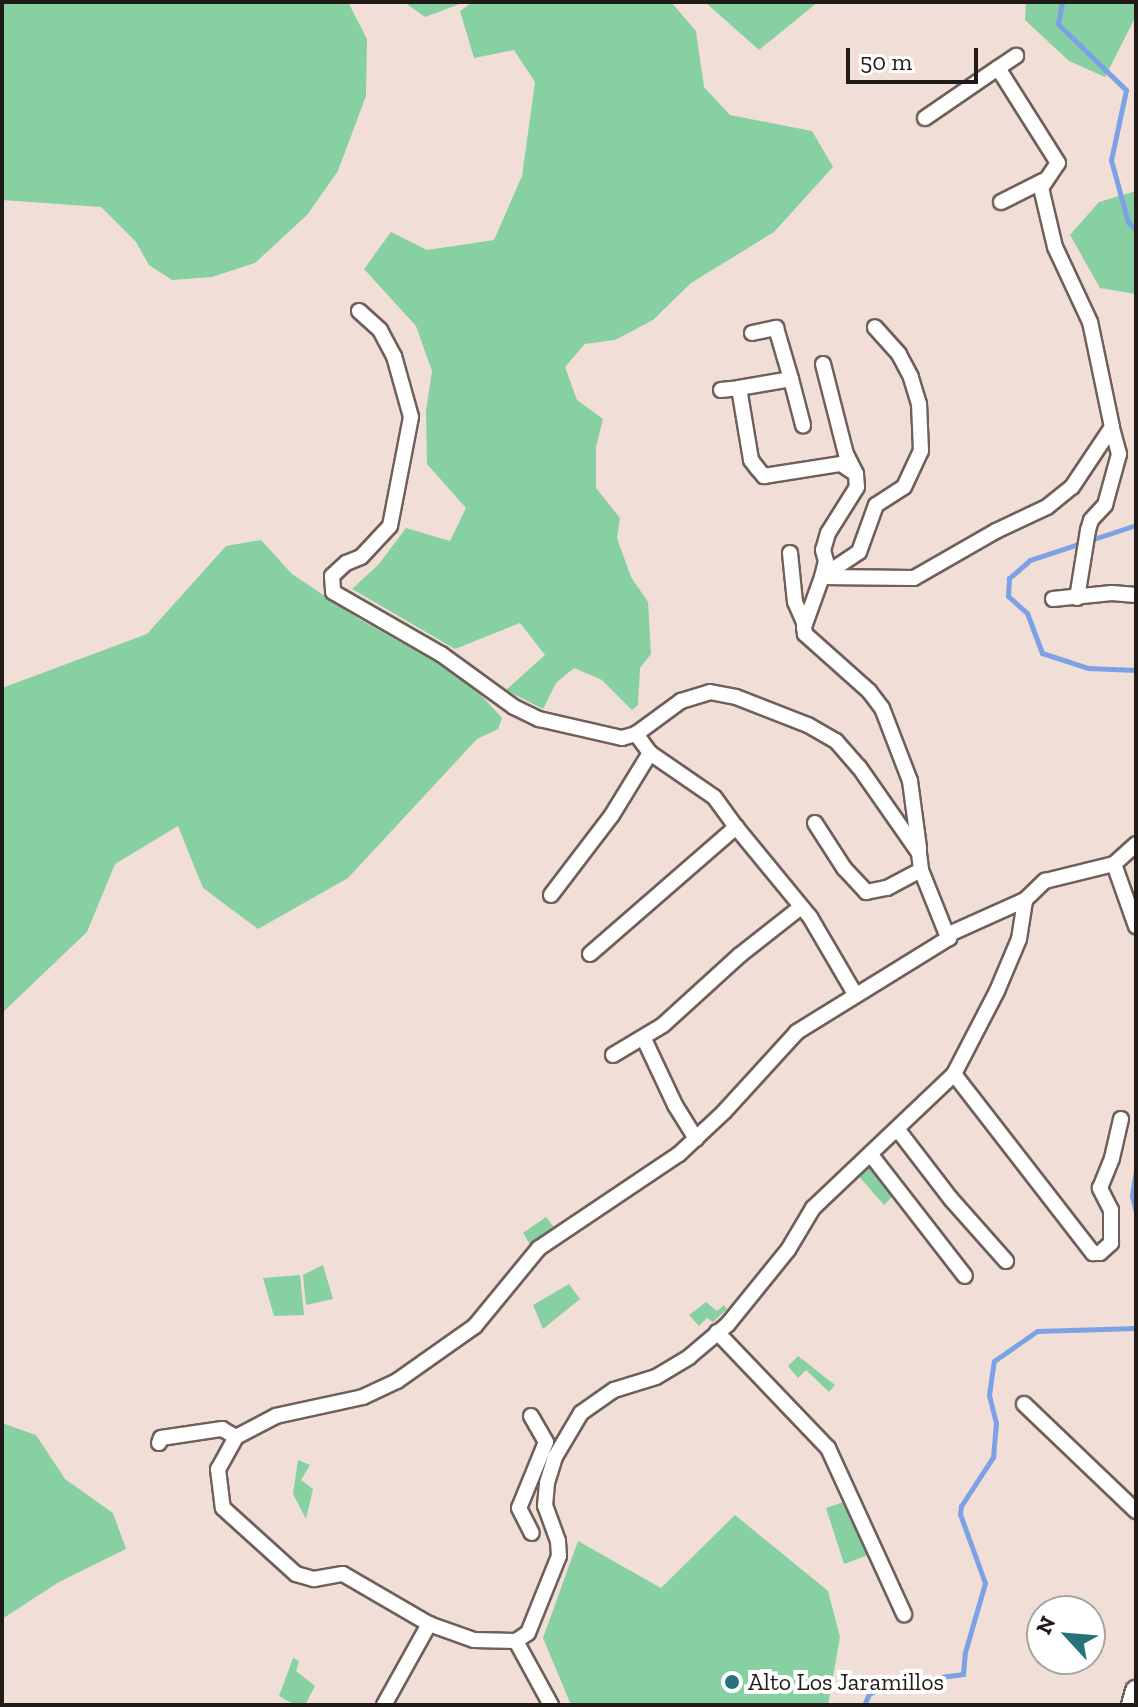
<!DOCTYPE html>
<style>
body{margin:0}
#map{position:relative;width:1138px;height:1707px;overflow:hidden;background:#f1dfd7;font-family:"Zilla Slab",serif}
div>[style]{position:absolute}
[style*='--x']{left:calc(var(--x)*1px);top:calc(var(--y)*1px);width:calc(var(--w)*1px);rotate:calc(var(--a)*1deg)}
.green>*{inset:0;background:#87d0a2}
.stream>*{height:5px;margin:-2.5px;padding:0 2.5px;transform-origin:2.5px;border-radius:2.5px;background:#7da1e5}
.roads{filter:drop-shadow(2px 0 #6f6059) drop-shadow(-2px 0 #6f6059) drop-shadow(0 2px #6f6059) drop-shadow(0 -2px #6f6059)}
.street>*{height:14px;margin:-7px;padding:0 7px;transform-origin:7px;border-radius:7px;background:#fff}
.secondary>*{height:20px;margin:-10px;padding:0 10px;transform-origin:10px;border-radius:10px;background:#fff}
.dots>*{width:22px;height:22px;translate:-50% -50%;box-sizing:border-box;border:4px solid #fff;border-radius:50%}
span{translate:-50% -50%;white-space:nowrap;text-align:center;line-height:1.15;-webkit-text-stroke:8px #fff;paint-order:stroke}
.poi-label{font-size:24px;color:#211b18}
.left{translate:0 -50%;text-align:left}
.frame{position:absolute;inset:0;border:4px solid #211b18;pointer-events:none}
.north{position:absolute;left:1026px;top:1595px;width:80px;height:80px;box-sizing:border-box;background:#fff;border:2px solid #a6a4a3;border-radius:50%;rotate:296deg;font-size:22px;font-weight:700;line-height:32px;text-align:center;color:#211b18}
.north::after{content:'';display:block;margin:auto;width:28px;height:36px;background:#29727a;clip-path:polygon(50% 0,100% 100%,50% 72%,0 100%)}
.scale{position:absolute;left:846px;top:48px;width:132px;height:36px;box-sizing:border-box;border:4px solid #211b18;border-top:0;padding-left:10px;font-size:24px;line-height:28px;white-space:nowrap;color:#211b18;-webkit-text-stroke:6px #fff;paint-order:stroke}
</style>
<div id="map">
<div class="green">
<i style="clip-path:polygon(2px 2px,348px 2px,367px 39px,366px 96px,338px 171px,307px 215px,255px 263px,212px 277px,172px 280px,149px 265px,136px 242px,101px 207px,2px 200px)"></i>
<i style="clip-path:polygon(404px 2px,465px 2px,425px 17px)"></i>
<i style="clip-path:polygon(473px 2px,671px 2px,696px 31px,704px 87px,730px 115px,812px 131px,833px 167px,774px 232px,691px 283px,653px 320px,615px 340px,585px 344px,565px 367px,577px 400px,603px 419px,596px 447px,596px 488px,620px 518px,617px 538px,631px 577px,648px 602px,651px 654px,640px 668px,638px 705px,632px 710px,602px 680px,574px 668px,556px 683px,543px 709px,506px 690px,545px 655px,520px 623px,455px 649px,352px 589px,379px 564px,406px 528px,450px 541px,466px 508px,427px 464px,426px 411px,432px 371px,416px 326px,364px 269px,391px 232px,427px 250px,494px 240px,522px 176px,535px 82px,514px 50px,474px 58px,460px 11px)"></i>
<i style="clip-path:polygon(705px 2px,818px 2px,759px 50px)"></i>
<i style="clip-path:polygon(1026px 2px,1136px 2px,1136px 16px,1105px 77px,1069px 61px,1025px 20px)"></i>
<i style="clip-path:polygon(1136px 191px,1136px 294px,1100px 288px,1070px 235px,1099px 202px)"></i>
<i style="clip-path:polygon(261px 540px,292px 574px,359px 619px,445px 667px,481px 695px,502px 718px,498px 729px,477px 739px,348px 878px,258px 929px,203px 888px,178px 826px,115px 864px,87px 932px,2px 1013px,2px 688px,147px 634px,226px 546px)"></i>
<i style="clip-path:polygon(871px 1160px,897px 1192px,884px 1205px,856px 1173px)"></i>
<i style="clip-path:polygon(546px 1217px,555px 1229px,531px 1246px,523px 1233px)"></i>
<i style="clip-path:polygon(323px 1265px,333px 1299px,306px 1305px,303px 1275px)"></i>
<i style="clip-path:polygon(300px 1275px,304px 1315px,274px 1316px,263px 1278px)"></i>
<i style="clip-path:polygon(569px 1284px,580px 1299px,543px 1329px,533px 1305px)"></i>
<i style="clip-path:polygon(706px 1302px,717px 1311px,724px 1305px,727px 1309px,713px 1322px,707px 1318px,699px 1326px,689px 1315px)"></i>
<i style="clip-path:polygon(798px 1356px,835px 1385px,829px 1392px,806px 1370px,798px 1378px,788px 1366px)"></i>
<i style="clip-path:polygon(2px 1423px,36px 1435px,65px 1479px,113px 1513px,126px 1549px,59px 1582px,2px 1619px)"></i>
<i style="clip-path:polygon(298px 1460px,310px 1465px,301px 1480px,313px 1489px,306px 1519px,293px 1494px)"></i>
<i style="clip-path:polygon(850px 1500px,871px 1554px,844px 1564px,826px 1508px)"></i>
<i style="clip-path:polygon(735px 1515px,828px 1591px,840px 1637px,828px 1705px,571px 1705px,543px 1638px,578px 1541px,661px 1588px)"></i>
<i style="clip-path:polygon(293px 1658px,299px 1661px,296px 1671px,315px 1686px,305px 1705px,295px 1705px,279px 1696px)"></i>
</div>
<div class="stream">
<i style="--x:1062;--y:2;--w:22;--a:100"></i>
<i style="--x:1058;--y:24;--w:95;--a:44.1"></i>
<i style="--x:1126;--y:90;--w:72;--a:102.1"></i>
<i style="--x:1111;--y:160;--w:64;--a:74.7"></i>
<i style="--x:1128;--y:222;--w:11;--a:45"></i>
<i style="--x:1136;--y:525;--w:112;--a:161.7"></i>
<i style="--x:1030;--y:560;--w:28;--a:139"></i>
<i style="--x:1009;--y:578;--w:18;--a:93"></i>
<i style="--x:1008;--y:596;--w:25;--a:42"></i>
<i style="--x:1027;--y:613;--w:43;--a:69.4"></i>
<i style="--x:1042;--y:653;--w:48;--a:18.1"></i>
<i style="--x:1088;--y:668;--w:48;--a:2.4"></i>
<i style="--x:1136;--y:1170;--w:26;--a:99"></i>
<i style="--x:1132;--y:1196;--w:16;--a:76"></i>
<i style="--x:864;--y:1705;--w:12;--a:-66"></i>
<i style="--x:869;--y:1694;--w:21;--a:-28"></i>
<i style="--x:888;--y:1684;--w:76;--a:-7.6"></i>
<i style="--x:963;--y:1674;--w:22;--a:-85"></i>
<i style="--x:965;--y:1652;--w:72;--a:-73.8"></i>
<i style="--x:985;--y:1583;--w:73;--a:-109.9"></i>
<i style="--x:960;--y:1514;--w:8;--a:-83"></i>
<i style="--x:961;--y:1506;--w:59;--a:-56.9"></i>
<i style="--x:993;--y:1457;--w:34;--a:-85"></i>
<i style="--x:996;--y:1423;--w:29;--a:-104"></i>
<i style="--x:989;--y:1395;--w:34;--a:-82"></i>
<i style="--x:994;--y:1361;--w:52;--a:-34.9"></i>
<i style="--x:1037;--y:1331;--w:99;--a:-1.7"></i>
</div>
<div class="roads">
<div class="street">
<i style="--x:925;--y:118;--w:88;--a:-34.4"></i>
<i style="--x:1001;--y:202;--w:47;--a:-26.6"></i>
<i style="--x:359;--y:311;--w:28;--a:42"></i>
<i style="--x:380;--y:330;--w:30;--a:62"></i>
<i style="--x:394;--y:356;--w:63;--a:74.4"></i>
<i style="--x:411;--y:417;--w:111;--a:100.9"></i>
<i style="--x:390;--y:526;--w:42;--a:133.1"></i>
<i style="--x:361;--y:557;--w:16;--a:158"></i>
<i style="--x:346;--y:563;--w:19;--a:137"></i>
<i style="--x:332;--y:576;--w:16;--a:86"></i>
<i style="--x:333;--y:592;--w:125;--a:29.9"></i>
<i style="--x:441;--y:654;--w:90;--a:36"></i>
<i style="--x:514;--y:707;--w:28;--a:26"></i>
<i style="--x:539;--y:719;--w:85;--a:12.9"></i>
<i style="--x:622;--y:738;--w:15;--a:-16"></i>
<i style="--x:636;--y:734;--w:56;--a:-36.3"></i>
<i style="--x:681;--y:701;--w:30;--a:-17"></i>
<i style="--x:710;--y:692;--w:26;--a:11"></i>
<i style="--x:736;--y:697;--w:77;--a:21.3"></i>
<i style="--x:808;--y:725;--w:32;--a:30"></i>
<i style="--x:836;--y:741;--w:35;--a:49"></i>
<i style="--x:859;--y:767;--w:105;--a:55.1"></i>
<i style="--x:919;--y:853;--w:17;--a:83"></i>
<i style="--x:921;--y:870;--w:70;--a:68.2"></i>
<i style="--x:947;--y:935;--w:85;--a:-24.2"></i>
<i style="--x:752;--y:333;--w:25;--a:-12"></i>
<i style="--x:776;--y:328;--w:53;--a:73.6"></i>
<i style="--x:791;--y:379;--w:53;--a:170.2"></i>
<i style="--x:739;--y:388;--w:73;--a:80.5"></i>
<i style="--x:751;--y:460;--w:10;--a:53"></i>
<i style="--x:757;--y:468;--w:11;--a:49"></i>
<i style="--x:764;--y:476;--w:78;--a:-8.9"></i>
<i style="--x:841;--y:464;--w:18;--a:34"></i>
<i style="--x:856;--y:474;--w:13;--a:86"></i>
<i style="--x:857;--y:487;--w:54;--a:122.2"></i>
<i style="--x:828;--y:533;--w:18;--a:106"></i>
<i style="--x:823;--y:550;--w:11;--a:75"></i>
<i style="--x:826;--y:561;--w:16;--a:104"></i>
<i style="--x:822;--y:577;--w:53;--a:109.8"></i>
<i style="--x:804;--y:627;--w:7;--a:82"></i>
<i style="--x:805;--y:634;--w:86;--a:41.7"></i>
<i style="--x:869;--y:691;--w:21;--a:53"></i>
<i style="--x:882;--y:708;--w:78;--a:69"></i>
<i style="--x:910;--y:781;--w:68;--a:82.3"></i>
<i style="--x:823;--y:364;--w:93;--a:75.7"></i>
<i style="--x:846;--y:454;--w:22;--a:63"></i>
<i style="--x:791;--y:379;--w:48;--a:75.4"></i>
<i style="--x:721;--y:390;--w:18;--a:-6"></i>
<i style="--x:790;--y:553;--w:49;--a:84.2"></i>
<i style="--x:795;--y:602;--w:22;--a:66"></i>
<i style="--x:823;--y:576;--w:43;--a:-33.7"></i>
<i style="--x:859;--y:552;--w:50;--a:-70.1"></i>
<i style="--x:876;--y:505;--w:33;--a:-33"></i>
<i style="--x:904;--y:487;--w:40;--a:-65"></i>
<i style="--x:921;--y:451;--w:47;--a:-92.4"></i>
<i style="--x:919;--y:404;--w:28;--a:-107"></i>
<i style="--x:911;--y:377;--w:26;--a:-118"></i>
<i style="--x:899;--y:354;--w:36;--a:-132"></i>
<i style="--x:822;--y:577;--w:92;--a:0.6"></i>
<i style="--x:914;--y:578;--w:95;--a:-29.8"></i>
<i style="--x:996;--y:531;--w:56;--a:-25.2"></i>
<i style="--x:1047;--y:507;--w:32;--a:-39"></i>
<i style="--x:1072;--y:487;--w:72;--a:-56.3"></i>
<i style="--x:1112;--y:427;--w:107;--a:-101.8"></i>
<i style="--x:1090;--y:322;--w:83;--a:-115"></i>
<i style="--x:1055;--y:247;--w:61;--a:-103.3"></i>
<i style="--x:1041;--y:188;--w:30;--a:-56"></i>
<i style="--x:1058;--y:163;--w:112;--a:-122.3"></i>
<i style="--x:998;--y:68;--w:22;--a:-34"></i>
<i style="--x:1077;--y:598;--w:69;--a:-80.8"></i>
<i style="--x:1088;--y:530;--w:10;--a:-73"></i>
<i style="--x:1091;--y:520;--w:21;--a:-47"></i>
<i style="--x:1105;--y:505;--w:53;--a:-74.6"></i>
<i style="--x:1119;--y:454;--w:28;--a:-105"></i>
<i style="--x:1053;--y:599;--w:59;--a:-5.8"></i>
<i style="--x:1112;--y:593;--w:24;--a:5"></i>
<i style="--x:815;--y:823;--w:54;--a:57.2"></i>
<i style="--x:844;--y:868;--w:33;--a:47"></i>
<i style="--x:866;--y:892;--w:21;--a:-11"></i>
<i style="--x:887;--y:888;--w:38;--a:-28"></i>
<i style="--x:736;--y:827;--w:117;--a:50.6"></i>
<i style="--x:810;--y:917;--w:89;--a:59.7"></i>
<i style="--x:1114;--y:864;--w:66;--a:70.5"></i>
<i style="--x:551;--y:895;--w:101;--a:-52.7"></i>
<i style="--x:612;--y:815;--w:73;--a:-58.5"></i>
<i style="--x:947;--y:935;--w:4;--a:56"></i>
<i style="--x:949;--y:938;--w:179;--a:148.3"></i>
<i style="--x:797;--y:1032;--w:108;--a:132.4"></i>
<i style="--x:724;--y:1112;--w:62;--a:137"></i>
<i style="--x:679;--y:1154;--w:169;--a:146.1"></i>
<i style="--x:539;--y:1248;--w:101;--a:129.4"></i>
<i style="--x:475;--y:1326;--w:95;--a:144.8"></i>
<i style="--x:397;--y:1381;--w:38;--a:155"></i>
<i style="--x:363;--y:1397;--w:89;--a:167.7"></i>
<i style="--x:276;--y:1416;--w:45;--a:152.3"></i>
<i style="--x:236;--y:1437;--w:37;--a:119"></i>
<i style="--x:218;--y:1469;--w:39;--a:83"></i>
<i style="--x:223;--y:1508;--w:98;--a:42.1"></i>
<i style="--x:296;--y:1574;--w:19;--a:16"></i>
<i style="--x:314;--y:1579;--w:29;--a:-10"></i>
<i style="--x:343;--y:1574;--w:99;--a:30.2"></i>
<i style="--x:429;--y:1624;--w:48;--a:19.6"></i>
<i style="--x:474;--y:1640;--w:42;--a:1.4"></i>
<i style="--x:516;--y:1641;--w:14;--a:-34"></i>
<i style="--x:528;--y:1633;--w:83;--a:-68.1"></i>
<i style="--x:559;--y:1556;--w:15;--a:-94"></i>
<i style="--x:558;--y:1541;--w:37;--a:-110"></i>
<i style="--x:545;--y:1506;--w:23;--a:-85"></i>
<i style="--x:547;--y:1483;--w:27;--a:-73"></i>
<i style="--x:555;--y:1457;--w:51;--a:-59.4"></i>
<i style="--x:581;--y:1413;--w:40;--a:-34.9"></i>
<i style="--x:614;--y:1390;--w:44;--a:-17.2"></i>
<i style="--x:656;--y:1377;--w:39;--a:-31"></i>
<i style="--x:689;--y:1357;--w:51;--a:-40.2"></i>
<i style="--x:728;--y:1324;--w:95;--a:-51"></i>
<i style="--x:788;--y:1250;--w:49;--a:-59.2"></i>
<i style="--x:813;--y:1208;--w:195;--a:-43.5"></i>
<i style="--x:954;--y:1074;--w:93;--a:-62.6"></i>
<i style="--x:997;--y:991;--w:56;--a:-67.1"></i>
<i style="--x:1019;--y:939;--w:39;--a:-81"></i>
<i style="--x:1025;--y:900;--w:28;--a:-44"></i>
<i style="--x:1045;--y:881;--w:71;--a:-13.8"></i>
<i style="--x:1114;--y:864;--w:30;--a:-42"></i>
<i style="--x:590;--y:954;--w:194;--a:-41"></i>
<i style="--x:736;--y:827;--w:37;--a:-126"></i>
<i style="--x:714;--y:797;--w:78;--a:-145.5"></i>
<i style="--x:650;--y:753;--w:24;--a:-126"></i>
<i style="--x:644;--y:1039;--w:73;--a:64.8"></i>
<i style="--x:675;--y:1105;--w:40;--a:58"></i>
<i style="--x:613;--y:1055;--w:58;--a:-31"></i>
<i style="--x:663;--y:1025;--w:104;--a:-42.3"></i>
<i style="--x:740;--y:955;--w:78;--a:-38.2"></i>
<i style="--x:954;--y:1074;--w:227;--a:52.2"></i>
<i style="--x:1093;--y:1253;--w:7;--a:0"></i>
<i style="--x:1100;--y:1253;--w:15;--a:-42"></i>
<i style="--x:1111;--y:1243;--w:33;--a:-90"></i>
<i style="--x:1111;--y:1210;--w:25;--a:-117"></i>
<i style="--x:1100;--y:1188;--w:32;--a:-68"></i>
<i style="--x:1112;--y:1158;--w:40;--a:-77"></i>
<i style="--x:898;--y:1130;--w:87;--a:52.5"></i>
<i style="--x:951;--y:1199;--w:83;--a:48.4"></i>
<i style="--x:871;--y:1155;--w:153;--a:52.2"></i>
<i style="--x:717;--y:1332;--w:161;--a:46.3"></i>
<i style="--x:828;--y:1448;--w:183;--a:65.4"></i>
<i style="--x:1024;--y:1404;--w:155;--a:43.7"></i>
<i style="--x:531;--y:1416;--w:30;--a:60"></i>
<i style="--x:546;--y:1442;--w:71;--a:112.2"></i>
<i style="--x:519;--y:1508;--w:28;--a:63"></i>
<i style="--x:159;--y:1443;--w:5;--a:-68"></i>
<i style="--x:161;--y:1438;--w:62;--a:-8.4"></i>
<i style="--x:222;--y:1429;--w:16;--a:30"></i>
<i style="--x:516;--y:1641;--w:73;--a:61.3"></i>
<i style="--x:384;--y:1705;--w:93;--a:-60.9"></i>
</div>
<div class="secondary">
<i style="--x:1132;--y:1705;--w:15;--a:-74"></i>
</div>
</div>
<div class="dots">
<i style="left:732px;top:1682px;background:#29727a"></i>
</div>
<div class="poi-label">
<span class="left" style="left:748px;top:1682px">Alto Los Jaramillos</span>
</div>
<div class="frame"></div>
<div class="north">N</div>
<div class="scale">50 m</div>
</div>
